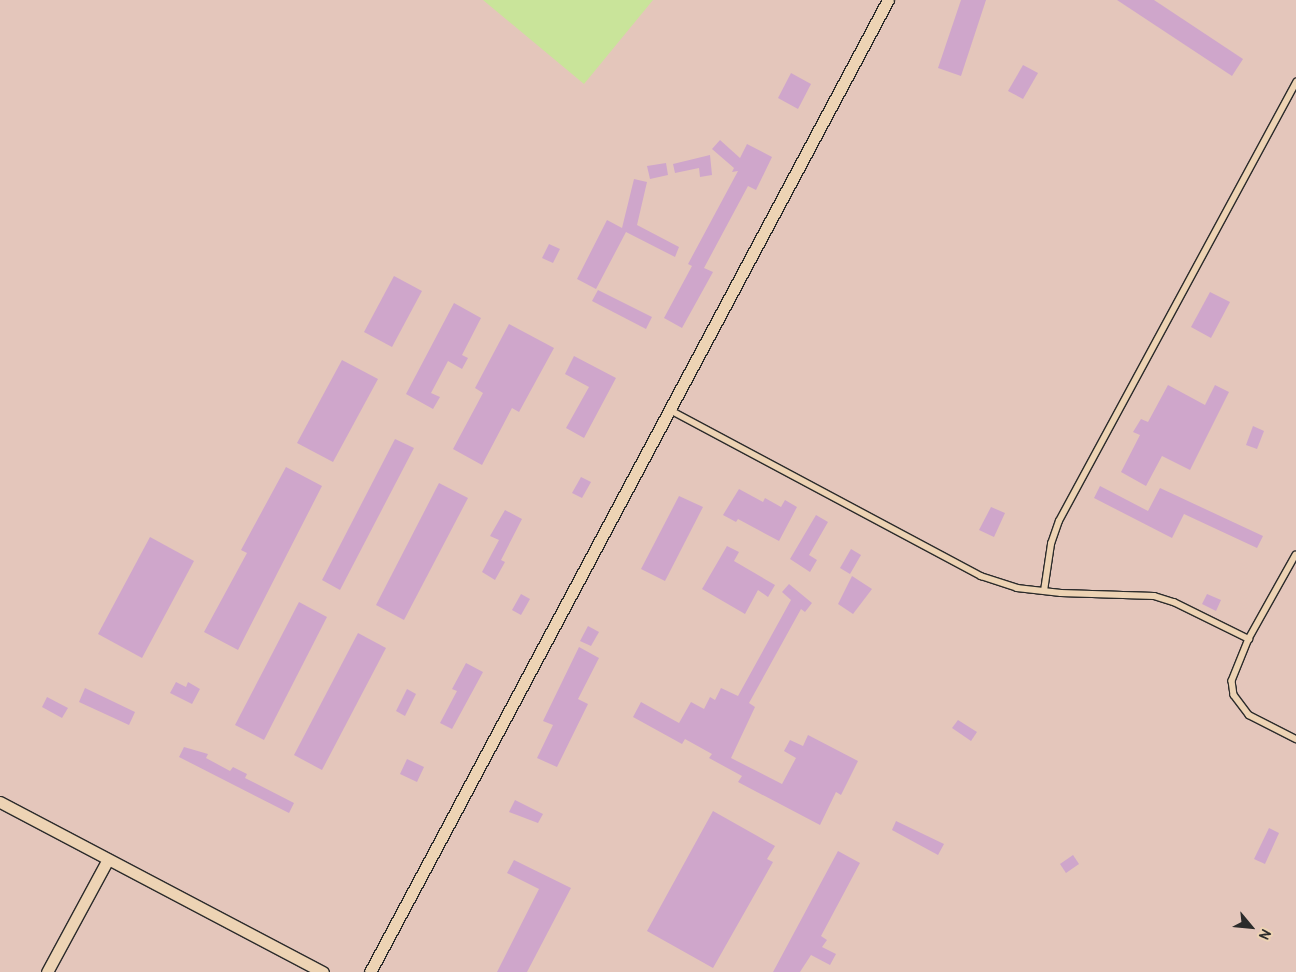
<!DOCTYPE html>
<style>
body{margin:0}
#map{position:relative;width:1296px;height:972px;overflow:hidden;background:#e4c6bb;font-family:Pangolin,sans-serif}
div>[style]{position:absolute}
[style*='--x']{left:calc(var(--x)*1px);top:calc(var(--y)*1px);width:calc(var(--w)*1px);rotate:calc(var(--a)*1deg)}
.green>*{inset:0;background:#c9e49a}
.building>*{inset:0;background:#cfa6cb}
.roads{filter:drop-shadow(1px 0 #2b2b2b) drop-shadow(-1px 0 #2b2b2b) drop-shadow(0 1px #2b2b2b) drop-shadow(0 -1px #2b2b2b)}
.lane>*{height:5.5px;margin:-2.75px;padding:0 2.75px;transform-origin:2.75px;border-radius:2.75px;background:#edd3b4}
.street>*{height:11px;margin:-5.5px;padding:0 5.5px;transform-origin:5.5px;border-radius:5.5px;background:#edd3b4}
span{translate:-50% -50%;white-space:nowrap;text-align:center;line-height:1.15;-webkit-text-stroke:4.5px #edd3b4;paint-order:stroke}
.north{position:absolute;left:1226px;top:902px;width:50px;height:50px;-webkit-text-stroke:4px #edd3b4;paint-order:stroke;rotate:118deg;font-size:14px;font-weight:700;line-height:20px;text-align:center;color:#2b2b2b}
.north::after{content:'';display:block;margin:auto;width:18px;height:22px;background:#2b2b2b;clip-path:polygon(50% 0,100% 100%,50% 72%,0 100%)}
</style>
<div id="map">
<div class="green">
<i style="clip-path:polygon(483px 0,653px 0,584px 84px)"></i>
</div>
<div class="building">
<i style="clip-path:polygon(961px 0,986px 0,961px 76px,938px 68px)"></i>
<i style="clip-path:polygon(1117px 0,1154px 0,1243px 59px,1232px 76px)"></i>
<i style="clip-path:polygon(1023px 65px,1038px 73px,1023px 99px,1008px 91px)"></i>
<i style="clip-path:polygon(791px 73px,811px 84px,798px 109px,778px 98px)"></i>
<i style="clip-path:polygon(720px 140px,740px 158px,747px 144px,772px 157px,756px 190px,748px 186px,704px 268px,713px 272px,682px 328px,664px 318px,692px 266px,688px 264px,738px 171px,732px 172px,734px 168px,712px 149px)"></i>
<i style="clip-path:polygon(710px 155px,712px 175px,700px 177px,699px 168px,675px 173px,673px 164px)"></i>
<i style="clip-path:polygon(666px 163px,668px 175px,650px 179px,647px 166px)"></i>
<i style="clip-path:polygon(634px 179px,647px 182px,637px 225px,679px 247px,675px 257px,626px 232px,596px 289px,577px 279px,607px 220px,622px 228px)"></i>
<i style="clip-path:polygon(549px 244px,560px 249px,553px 263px,542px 258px)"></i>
<i style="clip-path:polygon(394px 276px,422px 291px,392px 347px,364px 332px)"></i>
<i style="clip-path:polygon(598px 290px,652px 317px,646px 329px,592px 301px)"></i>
<i style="clip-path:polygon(1210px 292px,1230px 302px,1211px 338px,1191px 327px)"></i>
<i style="clip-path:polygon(454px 303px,481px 318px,462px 355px,468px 358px,462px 369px,448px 361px,431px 393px,440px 397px,433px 409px,406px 394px)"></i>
<i style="clip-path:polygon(509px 324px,554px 348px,519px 412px,512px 408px,482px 465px,453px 449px,483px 393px,475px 388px)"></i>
<i style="clip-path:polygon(574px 356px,616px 378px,584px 438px,566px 428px,589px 387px,565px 374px)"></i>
<i style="clip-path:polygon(342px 360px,378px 379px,333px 462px,297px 443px)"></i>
<i style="clip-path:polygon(1168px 385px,1205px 405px,1215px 385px,1229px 392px,1190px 470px,1162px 456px,1146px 486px,1121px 472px,1140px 435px,1133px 432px,1141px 419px,1148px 422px)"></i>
<i style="clip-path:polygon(1253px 426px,1264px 431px,1257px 449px,1246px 445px)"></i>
<i style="clip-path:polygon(395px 439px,414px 448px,340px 590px,322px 580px)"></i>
<i style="clip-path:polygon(286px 467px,322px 486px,238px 650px,204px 632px,247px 553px,241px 550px)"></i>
<i style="clip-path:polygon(581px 477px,591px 482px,582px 498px,572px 493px)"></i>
<i style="clip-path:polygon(439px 483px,468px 498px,404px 620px,376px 605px)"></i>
<i style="clip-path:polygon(1100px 486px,1148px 511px,1160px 488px,1263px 536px,1257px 548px,1184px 514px,1172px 538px,1094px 498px)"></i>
<i style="clip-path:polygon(739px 489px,763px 502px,765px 498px,781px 507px,785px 500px,797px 507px,779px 541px,738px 519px,736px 522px,723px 515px)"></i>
<i style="clip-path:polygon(679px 496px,703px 507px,665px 581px,641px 569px)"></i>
<i style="clip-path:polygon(991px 507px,1005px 513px,994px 537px,979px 530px)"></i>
<i style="clip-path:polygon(505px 510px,522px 519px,501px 560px,505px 562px,495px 580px,482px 572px,499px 540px,490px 536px)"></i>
<i style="clip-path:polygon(816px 515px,828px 522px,809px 555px,817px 560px,810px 572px,790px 559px)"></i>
<i style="clip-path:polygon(150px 537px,194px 561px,142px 658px,98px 634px)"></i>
<i style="clip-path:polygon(727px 546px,739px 552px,734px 561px,775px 585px,768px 597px,758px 590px,745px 614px,702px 589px)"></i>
<i style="clip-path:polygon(851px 549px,861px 555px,850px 574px,840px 568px)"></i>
<i style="clip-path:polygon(852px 576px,872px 589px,853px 614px,838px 604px)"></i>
<i style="clip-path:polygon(789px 584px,812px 603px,805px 612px,801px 609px,749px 703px,755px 707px,731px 758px,782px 784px,796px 758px,784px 751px,790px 740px,803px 746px,808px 735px,858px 761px,841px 795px,836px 792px,820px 825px,738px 782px,742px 776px,709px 758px,712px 754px,685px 739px,682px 744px,633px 717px,641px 702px,679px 723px,691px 702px,704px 709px,710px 697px,715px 700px,721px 688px,738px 696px,791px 600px,782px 592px)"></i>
<i style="clip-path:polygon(521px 594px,530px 599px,521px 615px,512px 610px)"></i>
<i style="clip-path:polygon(1207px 594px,1221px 600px,1216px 611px,1202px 604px)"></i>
<i style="clip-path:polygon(299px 602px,327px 617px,264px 740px,235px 725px)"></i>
<i style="clip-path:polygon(588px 626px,599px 632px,591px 646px,580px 641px)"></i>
<i style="clip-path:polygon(358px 633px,386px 648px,322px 770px,294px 755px)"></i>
<i style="clip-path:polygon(579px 647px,599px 658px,578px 699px,588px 704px,557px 767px,537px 758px,553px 725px,543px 721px)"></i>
<i style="clip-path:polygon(466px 663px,483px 672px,452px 729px,440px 723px,457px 691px,452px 689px)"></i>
<i style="clip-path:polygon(176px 682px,186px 687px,188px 682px,200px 689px,192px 704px,170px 693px)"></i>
<i style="clip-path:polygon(85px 688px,135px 712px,129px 725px,79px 702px)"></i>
<i style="clip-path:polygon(407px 689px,416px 694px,405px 716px,396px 711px)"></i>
<i style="clip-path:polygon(47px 697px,68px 708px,62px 718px,42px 707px)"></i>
<i style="clip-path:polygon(958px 720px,977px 732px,971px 741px,952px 728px)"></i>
<i style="clip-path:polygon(184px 747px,208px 754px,206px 758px,230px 771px,233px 767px,247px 774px,245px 778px,294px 803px,289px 813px,179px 757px)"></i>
<i style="clip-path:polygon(407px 759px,424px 767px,417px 782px,400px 774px)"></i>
<i style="clip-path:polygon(515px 800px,543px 814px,538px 823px,509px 812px)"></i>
<i style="clip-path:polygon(713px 811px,775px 846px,767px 859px,773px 862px,713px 968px,647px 931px)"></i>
<i style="clip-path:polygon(896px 821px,944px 844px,938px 855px,892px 830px)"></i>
<i style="clip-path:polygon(1269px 828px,1279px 833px,1265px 864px,1254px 859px)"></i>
<i style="clip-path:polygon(838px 851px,860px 863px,821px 936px,827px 940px,822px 947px,836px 954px,830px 965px,811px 955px,800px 972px,773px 972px)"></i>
<i style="clip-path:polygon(1073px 855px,1079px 864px,1066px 873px,1060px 864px)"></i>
<i style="clip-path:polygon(514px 860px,571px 888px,527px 972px,497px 972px,539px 889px,507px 873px)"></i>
</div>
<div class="roads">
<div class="lane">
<i style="--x:670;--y:410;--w:353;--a:28.1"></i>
<i style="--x:981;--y:576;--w:38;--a:18"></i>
<i style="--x:1017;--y:588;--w:44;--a:6.5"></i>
<i style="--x:1061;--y:593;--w:93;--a:1.8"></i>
<i style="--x:1154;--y:596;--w:21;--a:17"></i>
<i style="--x:1174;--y:602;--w:84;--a:26.3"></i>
<i style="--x:1296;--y:555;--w:96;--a:119.2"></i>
<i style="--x:1249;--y:639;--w:45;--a:112"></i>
<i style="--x:1232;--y:681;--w:14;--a:82"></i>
<i style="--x:1234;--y:695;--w:25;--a:53"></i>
<i style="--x:1249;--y:715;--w:53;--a:27.1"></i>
<i style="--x:1044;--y:591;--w:48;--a:-81.5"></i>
<i style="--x:1051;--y:544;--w:24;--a:-71"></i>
<i style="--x:1059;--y:521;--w:499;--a:-61.6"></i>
</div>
<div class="street">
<i style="--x:0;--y:802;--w:365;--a:27.8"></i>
<i style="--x:47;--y:972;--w:128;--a:-61.6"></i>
<i style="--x:370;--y:972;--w:1101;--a:-61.95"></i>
</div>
</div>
<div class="north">N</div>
</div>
